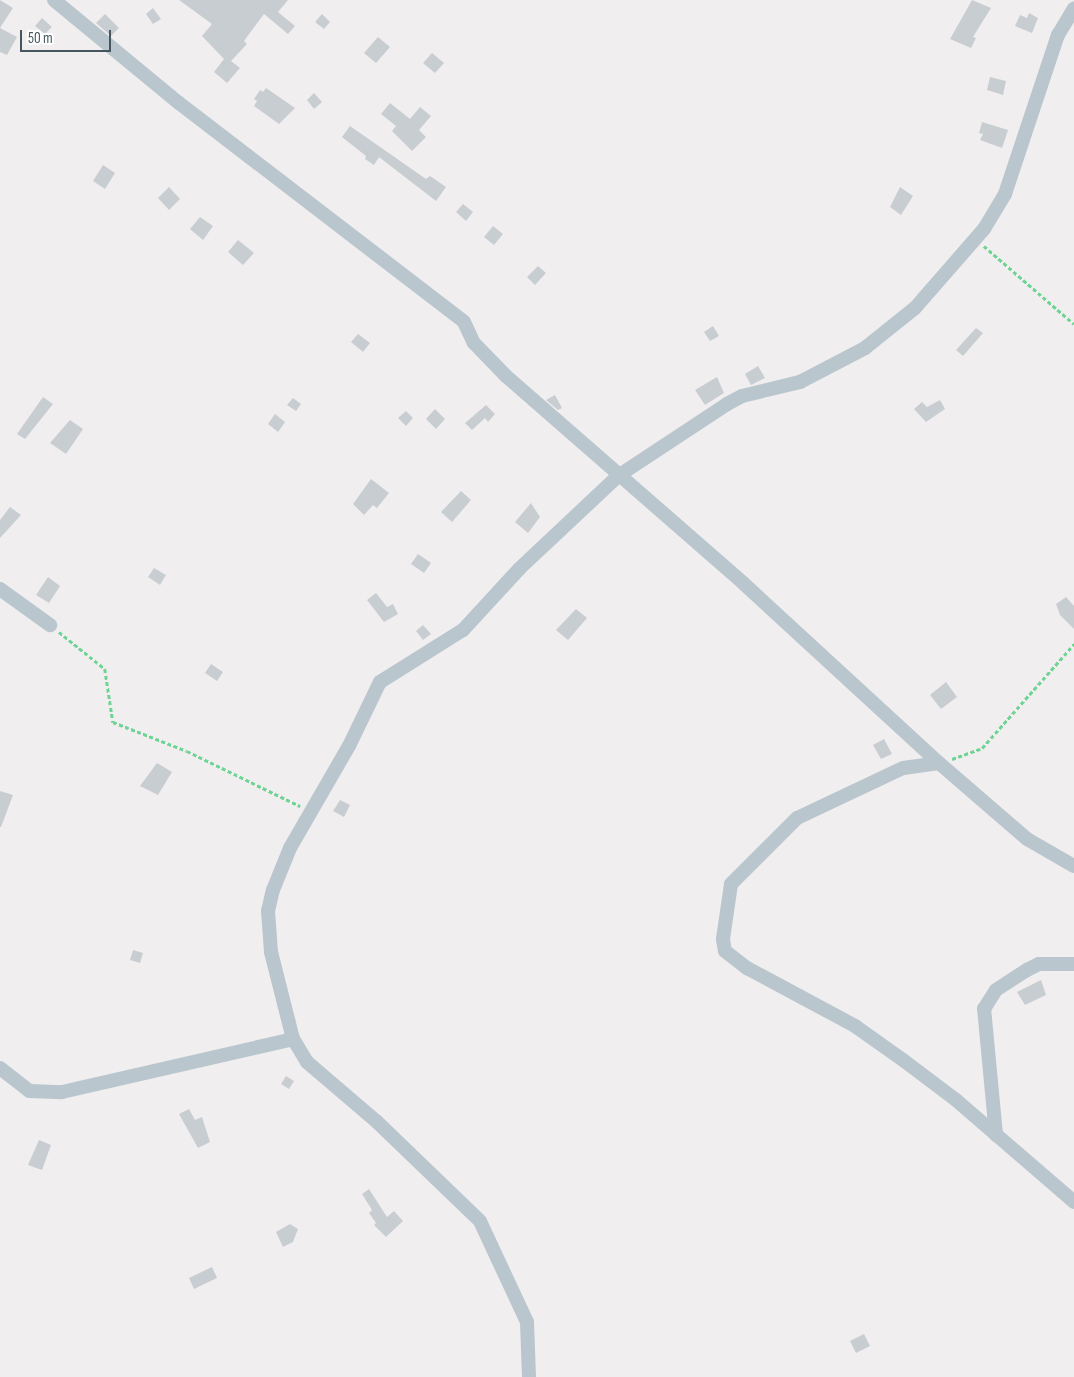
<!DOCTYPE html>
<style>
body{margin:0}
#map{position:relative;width:1074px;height:1377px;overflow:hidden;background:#f1eeef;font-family:"Sofia Sans Condensed",sans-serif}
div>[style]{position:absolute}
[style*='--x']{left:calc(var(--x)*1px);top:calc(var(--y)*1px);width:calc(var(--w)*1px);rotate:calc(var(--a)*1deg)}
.building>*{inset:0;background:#c8cdd2}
.path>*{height:2.5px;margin-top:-1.25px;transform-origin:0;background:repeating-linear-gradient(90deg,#6ed493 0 4px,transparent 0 6.5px)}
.minor>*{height:14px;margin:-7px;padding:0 7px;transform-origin:7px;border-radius:7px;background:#b9c6cd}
span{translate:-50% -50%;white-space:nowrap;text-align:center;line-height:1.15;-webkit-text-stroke:5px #fff;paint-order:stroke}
.scale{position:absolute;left:20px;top:30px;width:91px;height:22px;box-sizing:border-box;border:2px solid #45565e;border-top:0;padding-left:6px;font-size:15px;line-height:18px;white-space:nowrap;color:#45565e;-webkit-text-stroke:4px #fff;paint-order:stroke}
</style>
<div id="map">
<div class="building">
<i style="clip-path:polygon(0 0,13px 8px,0 28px,17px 37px,7px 55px,0 52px)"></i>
<i style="clip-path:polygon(179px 0,288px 0,278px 12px,295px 26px,288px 34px,264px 14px,244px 41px,247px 44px,231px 61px,240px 68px,227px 83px,214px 72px,224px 59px,202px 36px,212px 24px)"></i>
<i style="clip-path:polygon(972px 0,991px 8px,973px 37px,976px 38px,971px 48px,950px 39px)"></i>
<i style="clip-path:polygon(153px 8px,161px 19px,153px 24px,146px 14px)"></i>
<i style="clip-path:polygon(1029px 13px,1038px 18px,1032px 33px,1015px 26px,1020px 15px,1027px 18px)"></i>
<i style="clip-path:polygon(105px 14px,119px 28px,111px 36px,96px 23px)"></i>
<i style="clip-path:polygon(322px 14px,330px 22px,324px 29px,315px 22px)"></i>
<i style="clip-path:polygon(42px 18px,52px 27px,45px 34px,35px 26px)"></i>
<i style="clip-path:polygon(378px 37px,390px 47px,376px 63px,364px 53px)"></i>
<i style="clip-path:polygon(432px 53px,444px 63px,435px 73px,423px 63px)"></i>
<i style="clip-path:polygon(990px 77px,1006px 81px,1003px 95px,987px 90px)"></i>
<i style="clip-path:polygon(266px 88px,295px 108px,279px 124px,254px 106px,257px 101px,254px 99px,260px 90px,263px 92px)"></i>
<i style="clip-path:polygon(314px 93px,322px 102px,314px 109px,307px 100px)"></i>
<i style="clip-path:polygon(390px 103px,410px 119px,420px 107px,431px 116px,419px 130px,426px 137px,412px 151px,392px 131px,396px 126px,381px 114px)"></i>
<i style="clip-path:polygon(982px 122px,1008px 130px,1002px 148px,980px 140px,983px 134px,979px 133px)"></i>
<i style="clip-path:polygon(350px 126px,426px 179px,430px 176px,446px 187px,436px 201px,379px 157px,374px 165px,365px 159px,366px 156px,342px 137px)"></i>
<i style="clip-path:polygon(103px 165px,115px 173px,105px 189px,93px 181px)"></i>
<i style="clip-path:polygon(169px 187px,180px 199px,169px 210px,158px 198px)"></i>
<i style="clip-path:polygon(900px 187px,913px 196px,901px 215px,890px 207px)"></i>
<i style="clip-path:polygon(463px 204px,473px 212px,466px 221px,456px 212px)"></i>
<i style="clip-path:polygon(200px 217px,213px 226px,203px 240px,190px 229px)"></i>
<i style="clip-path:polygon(493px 226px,503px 234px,494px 245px,484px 237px)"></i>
<i style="clip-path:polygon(238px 240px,254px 253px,243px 265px,228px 252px)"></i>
<i style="clip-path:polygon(538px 266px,546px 273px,535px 285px,527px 277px)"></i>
<i style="clip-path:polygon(713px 326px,719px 336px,710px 341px,704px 332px)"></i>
<i style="clip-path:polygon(976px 328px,983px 333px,963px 356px,956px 350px)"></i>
<i style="clip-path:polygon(358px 334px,370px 343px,363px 352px,351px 342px)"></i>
<i style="clip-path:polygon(758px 366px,765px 378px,751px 385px,745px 374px)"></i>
<i style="clip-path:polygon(717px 377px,724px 393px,705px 405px,695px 390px)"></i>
<i style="clip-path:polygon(555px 395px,562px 408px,558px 410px,546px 400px)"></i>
<i style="clip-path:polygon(43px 397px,53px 404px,25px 439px,17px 434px)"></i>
<i style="clip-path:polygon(293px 398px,301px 404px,296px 411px,287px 405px)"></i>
<i style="clip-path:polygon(940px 400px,945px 409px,926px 422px,914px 409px,922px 402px,927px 407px)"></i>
<i style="clip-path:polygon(486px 405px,495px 414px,488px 422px,485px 418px,472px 430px,465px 423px)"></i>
<i style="clip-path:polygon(435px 409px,445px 419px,436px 429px,426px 419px)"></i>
<i style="clip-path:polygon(406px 411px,413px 418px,406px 426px,398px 418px)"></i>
<i style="clip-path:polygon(275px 414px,285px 422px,278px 432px,268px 424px)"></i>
<i style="clip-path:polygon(70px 420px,83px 429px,66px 454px,50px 443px)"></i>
<i style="clip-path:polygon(371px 479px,389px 493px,377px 508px,373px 505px,364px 515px,353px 504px)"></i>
<i style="clip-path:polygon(461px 491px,471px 500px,452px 522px,441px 512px)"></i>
<i style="clip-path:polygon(531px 503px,540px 517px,528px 533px,515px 522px)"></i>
<i style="clip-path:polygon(10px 507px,21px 515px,0 538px,0 520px)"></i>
<i style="clip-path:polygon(418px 554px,431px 563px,424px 573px,411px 564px)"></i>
<i style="clip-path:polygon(154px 568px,166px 575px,160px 585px,148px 577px)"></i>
<i style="clip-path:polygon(48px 577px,60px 586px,49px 603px,36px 595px)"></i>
<i style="clip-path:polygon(376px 593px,387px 607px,393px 604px,398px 614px,384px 622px,367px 600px)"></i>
<i style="clip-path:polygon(1066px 597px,1074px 606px,1074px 629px,1060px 615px,1056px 604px)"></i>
<i style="clip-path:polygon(576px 609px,587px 618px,568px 640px,556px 630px)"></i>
<i style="clip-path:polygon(423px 625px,431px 634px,423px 640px,416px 631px)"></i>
<i style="clip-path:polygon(211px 664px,223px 672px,217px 681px,205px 673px)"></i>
<i style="clip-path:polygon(946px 682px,957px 697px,941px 709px,930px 695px)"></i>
<i style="clip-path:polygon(884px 739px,892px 754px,881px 759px,873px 745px)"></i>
<i style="clip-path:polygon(157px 763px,172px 772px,158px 795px,140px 786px)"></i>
<i style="clip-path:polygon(0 791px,13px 795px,1px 827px,0 827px)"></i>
<i style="clip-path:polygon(340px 800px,350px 805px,344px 817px,333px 811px)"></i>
<i style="clip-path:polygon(133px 950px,143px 953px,140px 963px,130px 960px)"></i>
<i style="clip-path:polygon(1041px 980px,1046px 995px,1025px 1005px,1017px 992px)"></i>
<i style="clip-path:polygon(286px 1076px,294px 1081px,289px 1089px,281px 1084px)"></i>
<i style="clip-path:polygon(189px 1109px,195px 1120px,202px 1117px,210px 1142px,198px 1148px,179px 1114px)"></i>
<i style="clip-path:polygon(39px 1140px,51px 1145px,42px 1170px,28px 1165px)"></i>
<i style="clip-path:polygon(369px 1189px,387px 1217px,394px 1211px,403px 1221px,386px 1237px,374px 1225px,376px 1223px,369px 1213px,372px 1210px,362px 1194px)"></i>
<i style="clip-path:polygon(290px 1224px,298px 1229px,293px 1242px,283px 1247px,276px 1232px)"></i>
<i style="clip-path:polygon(212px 1267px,217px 1278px,194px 1289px,189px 1278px)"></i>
<i style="clip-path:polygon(864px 1334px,870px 1346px,856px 1353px,850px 1341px)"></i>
</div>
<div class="path">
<i style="--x:984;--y:246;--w:119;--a:40.9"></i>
<i style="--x:59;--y:632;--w:59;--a:38.8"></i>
<i style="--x:105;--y:669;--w:54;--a:81.4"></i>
<i style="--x:113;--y:722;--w:79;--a:21.4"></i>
<i style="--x:187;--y:751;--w:126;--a:26"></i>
<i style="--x:952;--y:759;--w:32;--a:-20"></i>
<i style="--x:982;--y:748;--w:139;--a:-48.5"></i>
</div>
<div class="minor">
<i style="--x:54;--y:0;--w:162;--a:39.5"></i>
<i style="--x:179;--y:103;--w:359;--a:37.5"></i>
<i style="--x:464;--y:322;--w:23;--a:65"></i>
<i style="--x:474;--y:343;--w:46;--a:45.9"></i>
<i style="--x:506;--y:376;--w:313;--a:41.1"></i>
<i style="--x:742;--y:582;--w:268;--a:42.6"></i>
<i style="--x:939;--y:763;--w:116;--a:40.8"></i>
<i style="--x:1027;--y:839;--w:54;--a:29.9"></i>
<i style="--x:0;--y:589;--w:62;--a:35.8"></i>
<i style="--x:939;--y:763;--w:36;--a:172"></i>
<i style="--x:903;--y:768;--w:117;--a:154.7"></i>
<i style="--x:797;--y:818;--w:93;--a:135"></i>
<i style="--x:731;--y:884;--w:56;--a:98.3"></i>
<i style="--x:723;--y:939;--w:12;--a:81"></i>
<i style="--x:725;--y:951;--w:28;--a:38"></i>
<i style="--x:747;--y:968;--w:123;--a:28.2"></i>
<i style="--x:855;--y:1026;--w:59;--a:35.3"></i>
<i style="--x:903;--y:1060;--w:66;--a:37"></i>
<i style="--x:956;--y:1100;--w:156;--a:40.8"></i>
<i style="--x:0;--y:1068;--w:37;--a:38"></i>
<i style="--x:29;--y:1091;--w:33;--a:2"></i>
<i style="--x:62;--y:1092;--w:237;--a:-12.9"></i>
<i style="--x:996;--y:1135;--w:127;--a:-95.4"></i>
<i style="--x:984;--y:1009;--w:22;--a:-58"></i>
<i style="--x:996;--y:990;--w:37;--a:-33"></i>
<i style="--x:1027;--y:970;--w:13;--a:-27"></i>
<i style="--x:1039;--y:964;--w:35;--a:0"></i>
<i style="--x:529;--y:1377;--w:55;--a:-92.1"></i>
<i style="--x:527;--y:1322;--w:111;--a:-115"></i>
<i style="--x:480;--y:1221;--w:144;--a:-136.1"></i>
<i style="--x:376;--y:1121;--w:91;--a:-139.5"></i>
<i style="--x:307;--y:1062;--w:27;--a:-121"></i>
<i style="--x:293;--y:1039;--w:90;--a:-104.2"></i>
<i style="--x:271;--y:952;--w:41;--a:-94.2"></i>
<i style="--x:268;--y:911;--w:22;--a:-77"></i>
<i style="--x:273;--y:890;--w:45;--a:-68"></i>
<i style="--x:290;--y:848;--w:118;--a:-60"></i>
<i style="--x:349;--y:746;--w:71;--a:-64.2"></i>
<i style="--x:380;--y:682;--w:98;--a:-32.1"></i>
<i style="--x:463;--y:630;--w:83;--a:-47.4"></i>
<i style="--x:519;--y:569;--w:136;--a:-43.2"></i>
<i style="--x:618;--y:476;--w:131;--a:-33.4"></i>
<i style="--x:727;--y:404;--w:17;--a:-28"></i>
<i style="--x:742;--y:396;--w:60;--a:-13.6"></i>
<i style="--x:800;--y:382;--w:73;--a:-27.6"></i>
<i style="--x:865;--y:348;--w:64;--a:-38.7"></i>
<i style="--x:915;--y:308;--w:105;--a:-48.9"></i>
<i style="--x:984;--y:229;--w:41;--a:-59"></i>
<i style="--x:1005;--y:194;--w:168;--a:-71.6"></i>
<i style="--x:1058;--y:35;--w:31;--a:-59"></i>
</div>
<div class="scale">50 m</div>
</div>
